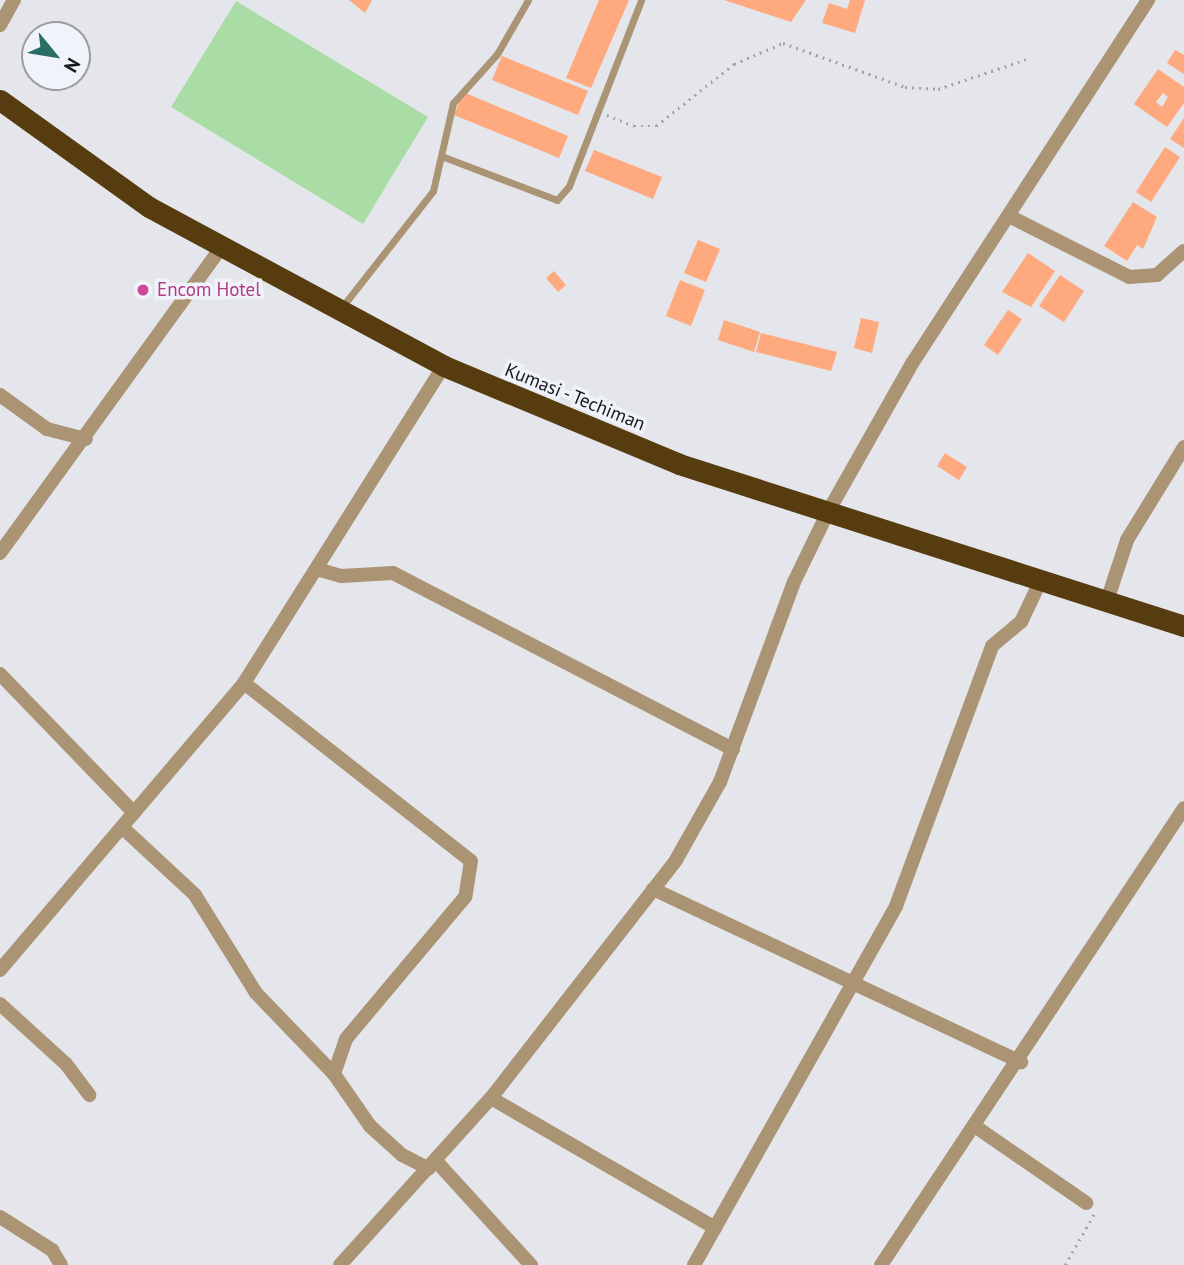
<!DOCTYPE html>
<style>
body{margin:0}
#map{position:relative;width:1184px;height:1265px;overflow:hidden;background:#e4e6ec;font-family:"PT Sans",sans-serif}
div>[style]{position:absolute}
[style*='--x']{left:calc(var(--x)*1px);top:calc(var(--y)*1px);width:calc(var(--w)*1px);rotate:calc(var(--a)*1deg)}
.green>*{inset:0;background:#aadda5}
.building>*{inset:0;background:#fea97e}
.path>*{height:2.5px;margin-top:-1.25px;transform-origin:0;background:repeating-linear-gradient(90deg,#a2a4a8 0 2px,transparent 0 7px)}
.lane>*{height:7px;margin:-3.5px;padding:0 3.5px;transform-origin:3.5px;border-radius:3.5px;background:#aa9474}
.street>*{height:14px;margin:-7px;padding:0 7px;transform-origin:7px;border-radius:7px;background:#aa9474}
.highway>*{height:21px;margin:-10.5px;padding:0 10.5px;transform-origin:10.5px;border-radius:10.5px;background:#563c0f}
.dots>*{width:19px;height:19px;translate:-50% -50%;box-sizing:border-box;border:4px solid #f1f3fa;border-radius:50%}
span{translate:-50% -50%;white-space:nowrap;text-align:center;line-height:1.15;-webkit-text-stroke:7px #f1f3fa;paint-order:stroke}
.hotel-label{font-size:19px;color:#b23c85}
.left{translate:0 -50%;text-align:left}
.street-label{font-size:19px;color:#191a1c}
.north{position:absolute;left:21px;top:21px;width:70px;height:70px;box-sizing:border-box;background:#f1f3fa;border:2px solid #9b9ca1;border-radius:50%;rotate:120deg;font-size:19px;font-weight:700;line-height:28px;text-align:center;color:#191a1c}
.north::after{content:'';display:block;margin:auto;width:24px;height:32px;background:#276e65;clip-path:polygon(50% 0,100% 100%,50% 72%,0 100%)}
</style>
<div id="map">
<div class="green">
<i style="clip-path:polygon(236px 1px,428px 117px,363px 224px,171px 107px)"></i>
</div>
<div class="building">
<i style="clip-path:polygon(349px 0,372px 0,365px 13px)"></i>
<i style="clip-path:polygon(599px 0,629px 0,591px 88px,566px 78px)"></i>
<i style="clip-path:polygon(724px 0,806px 0,791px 22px)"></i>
<i style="clip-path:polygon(850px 0,865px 0,855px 33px,822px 23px,829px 3px,847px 9px)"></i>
<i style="clip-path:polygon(1175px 50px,1184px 55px,1184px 74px,1167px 63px)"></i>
<i style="clip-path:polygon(502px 56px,588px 91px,578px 115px,492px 80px)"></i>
<i style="clip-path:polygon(evenodd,1158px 69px,1184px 87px,1184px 103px,1167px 127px,1134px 104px,1158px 69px,1163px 93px,1168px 97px,1162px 107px,1156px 102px,1163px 93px)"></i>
<i style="clip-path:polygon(463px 92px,568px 136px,559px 158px,454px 115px)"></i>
<i style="clip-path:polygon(1184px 118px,1184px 148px,1170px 139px)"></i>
<i style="clip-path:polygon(1165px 147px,1180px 157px,1151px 202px,1136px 192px)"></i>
<i style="clip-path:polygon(594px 150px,662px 177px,653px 199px,585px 171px)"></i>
<i style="clip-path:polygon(1133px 202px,1157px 217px,1143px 249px,1137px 245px,1127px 261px,1104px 246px)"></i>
<i style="clip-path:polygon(698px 240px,720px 249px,706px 282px,684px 273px)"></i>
<i style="clip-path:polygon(1028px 253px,1055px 271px,1031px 307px,1002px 292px)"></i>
<i style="clip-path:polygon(554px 271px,566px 285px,558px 292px,546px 278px)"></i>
<i style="clip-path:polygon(1060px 275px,1084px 291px,1064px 322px,1039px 306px)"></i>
<i style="clip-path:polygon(680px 280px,705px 290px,691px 326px,666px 316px)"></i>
<i style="clip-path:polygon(1008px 310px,1022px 319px,998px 355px,984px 345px)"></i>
<i style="clip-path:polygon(861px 318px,879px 322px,872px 353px,854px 348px)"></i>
<i style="clip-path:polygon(724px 320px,760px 332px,754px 352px,718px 340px)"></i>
<i style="clip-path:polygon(761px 333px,837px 352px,831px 371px,756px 352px)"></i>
<i style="clip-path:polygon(945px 453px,967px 467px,959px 480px,937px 466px)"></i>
</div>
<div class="path">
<i style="--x:607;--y:115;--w:29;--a:22"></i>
<i style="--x:634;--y:126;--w:22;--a:0"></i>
<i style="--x:656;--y:126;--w:100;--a:-38.5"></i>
<i style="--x:734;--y:64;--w:53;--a:-23.2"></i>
<i style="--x:783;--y:43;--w:130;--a:19.8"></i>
<i style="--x:905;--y:87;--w:33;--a:3"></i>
<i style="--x:938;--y:89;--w:97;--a:-18.6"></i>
<i style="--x:1065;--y:1265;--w:59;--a:-60.4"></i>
</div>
<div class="lane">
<i style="--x:444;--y:157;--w:121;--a:20.8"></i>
<i style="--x:557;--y:200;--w:18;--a:-49"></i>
<i style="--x:569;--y:186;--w:199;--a:-68.8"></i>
<i style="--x:342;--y:307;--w:147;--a:-51.9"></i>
<i style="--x:433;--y:191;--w:90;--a:-77.2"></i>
<i style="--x:453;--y:103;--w:66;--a:-48.1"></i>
<i style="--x:497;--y:54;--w:62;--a:-60.1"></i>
</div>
<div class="street">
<i style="--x:0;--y:25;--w:29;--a:-61"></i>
<i style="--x:1009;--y:216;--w:135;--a:26.9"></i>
<i style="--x:1129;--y:277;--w:28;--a:-4"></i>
<i style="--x:1157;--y:275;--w:36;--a:-42"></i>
<i style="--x:0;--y:395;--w:58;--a:35.9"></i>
<i style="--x:47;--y:429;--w:40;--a:14.4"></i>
<i style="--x:0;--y:553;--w:377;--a:-54.1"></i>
<i style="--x:320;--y:570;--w:22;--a:16"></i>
<i style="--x:341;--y:576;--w:52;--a:-3.3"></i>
<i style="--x:393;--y:573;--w:383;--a:27.4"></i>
<i style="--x:1107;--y:601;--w:64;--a:-71.8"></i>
<i style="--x:1127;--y:540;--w:109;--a:-58.5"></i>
<i style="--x:0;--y:674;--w:193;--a:46"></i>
<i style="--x:244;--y:683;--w:288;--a:38.1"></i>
<i style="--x:471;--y:861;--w:36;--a:99"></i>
<i style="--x:465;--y:897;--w:185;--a:130"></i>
<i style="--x:346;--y:1039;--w:37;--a:109"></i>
<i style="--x:123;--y:828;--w:98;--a:42.9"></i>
<i style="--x:195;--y:895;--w:115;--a:58.1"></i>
<i style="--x:256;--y:993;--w:112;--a:46.1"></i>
<i style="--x:334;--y:1074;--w:63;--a:55.3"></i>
<i style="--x:370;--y:1126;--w:43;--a:42.2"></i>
<i style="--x:402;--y:1155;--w:30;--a:27"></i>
<i style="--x:653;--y:889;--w:407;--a:25.2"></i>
<i style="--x:0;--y:970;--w:377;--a:-49.6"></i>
<i style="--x:244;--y:683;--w:375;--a:-57.8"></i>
<i style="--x:0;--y:1004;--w:89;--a:42.3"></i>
<i style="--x:66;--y:1064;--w:39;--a:53"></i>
<i style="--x:491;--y:1098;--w:259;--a:30.1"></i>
<i style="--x:976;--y:1127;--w:134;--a:34.6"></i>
<i style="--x:436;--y:1161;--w:141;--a:47.6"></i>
<i style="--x:0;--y:1217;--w:62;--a:32.4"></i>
<i style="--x:52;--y:1250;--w:17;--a:59"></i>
<i style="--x:340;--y:1265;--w:225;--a:-47.9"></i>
<i style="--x:491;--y:1098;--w:301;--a:-52.1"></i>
<i style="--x:676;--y:860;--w:90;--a:-60.6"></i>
<i style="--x:720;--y:782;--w:213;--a:-69.7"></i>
<i style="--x:794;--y:582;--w:78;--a:-64.1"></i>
<i style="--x:828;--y:512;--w:172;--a:-60.5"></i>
<i style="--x:913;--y:362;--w:432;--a:-57"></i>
<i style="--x:694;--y:1265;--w:412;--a:-60.6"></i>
<i style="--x:896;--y:906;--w:277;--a:-69.7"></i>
<i style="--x:992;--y:646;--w:38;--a:-40"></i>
<i style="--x:1021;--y:622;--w:47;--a:-64.5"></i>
<i style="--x:881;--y:1265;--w:548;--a:-56.45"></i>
</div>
<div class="highway">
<i style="--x:0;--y:100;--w:183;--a:35.7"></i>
<i style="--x:149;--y:207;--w:335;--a:28.3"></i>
<i style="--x:444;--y:366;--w:255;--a:22.6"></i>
<i style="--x:679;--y:464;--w:530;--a:17.79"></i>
</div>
<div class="dots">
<i style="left:143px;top:290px;background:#d1479c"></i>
</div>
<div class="hotel-label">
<span class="left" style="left:157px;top:290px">Encom Hotel</span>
</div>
<div class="street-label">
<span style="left:575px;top:397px;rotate:22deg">Kumasi - Techiman</span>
</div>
<div class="north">N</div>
</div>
